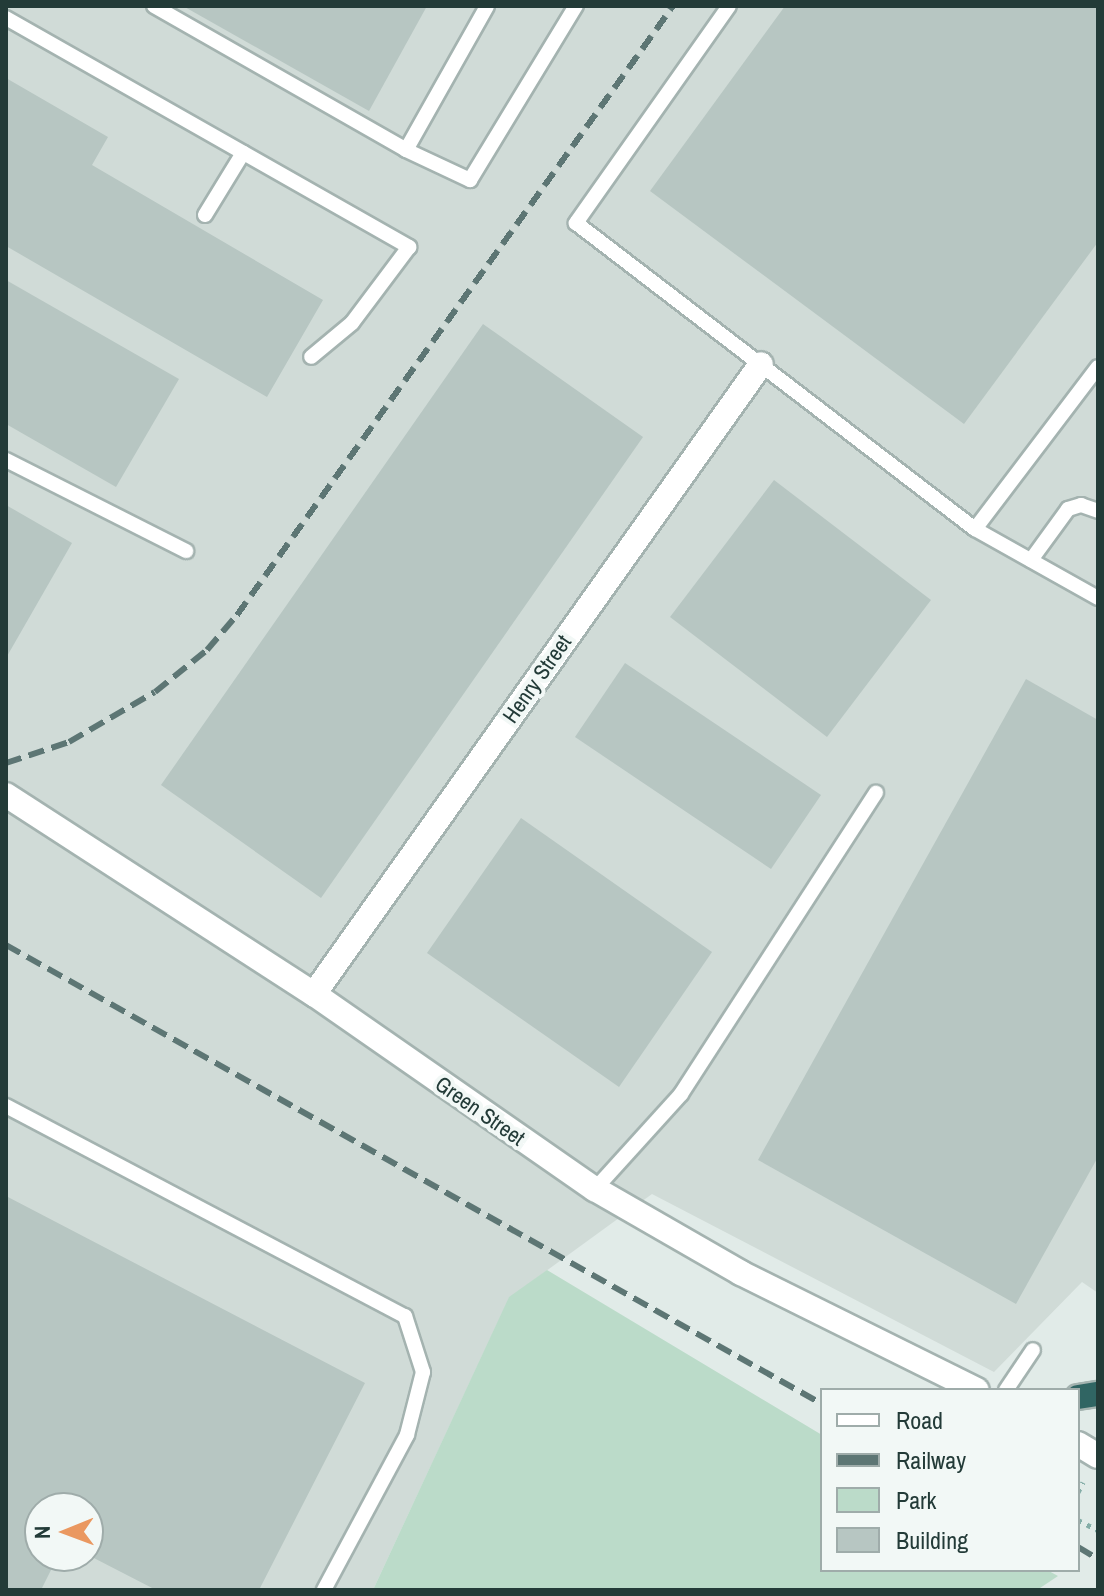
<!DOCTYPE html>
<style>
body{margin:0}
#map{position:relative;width:1104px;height:1596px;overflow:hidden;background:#e1ebe8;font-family:"Archivo Narrow",sans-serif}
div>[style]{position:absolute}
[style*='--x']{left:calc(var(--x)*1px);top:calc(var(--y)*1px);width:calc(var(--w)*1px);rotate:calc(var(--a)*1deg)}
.built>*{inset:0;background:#d0dbd7}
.green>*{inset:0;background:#bbdbc9}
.building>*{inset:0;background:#b7c6c2}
.path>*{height:5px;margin-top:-2.5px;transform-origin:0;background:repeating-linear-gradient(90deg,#84ada7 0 4px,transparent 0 10px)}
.roads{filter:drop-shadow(2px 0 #a4b3b0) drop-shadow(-2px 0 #a4b3b0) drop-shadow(0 2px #a4b3b0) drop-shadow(0 -2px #a4b3b0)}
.lane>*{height:14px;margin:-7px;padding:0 7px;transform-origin:7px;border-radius:7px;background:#fff}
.street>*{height:24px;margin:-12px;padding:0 12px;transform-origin:12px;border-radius:12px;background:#fff}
.secondary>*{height:24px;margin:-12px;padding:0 12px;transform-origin:12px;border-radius:12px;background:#fff}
.highway>*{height:24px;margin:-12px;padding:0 12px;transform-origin:12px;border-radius:12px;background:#306563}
.rail>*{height:6px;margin-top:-3px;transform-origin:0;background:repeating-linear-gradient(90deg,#5d7674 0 16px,transparent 0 24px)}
span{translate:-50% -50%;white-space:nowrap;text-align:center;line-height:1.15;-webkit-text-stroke:8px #f2f8f6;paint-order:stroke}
.street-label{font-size:22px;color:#233b38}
.frame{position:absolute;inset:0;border:8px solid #233b38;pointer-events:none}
.legend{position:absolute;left:820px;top:1388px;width:260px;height:184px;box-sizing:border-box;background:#f2f8f6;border:2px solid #9facaa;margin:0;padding:10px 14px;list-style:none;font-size:24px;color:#233b38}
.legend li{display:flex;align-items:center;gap:16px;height:40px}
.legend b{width:40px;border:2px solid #9facaa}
.north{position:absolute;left:24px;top:1492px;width:80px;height:80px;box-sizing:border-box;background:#f2f8f6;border:2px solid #9facaa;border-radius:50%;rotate:269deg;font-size:22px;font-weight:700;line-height:32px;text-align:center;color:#233b38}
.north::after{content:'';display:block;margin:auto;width:28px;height:36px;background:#ea9860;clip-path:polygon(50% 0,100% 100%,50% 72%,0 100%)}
</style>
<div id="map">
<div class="built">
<i style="clip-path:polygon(evenodd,6px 6px,1098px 6px,1098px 1293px,1082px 1282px,994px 1372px,652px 1194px,509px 1298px,373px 1590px,6px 1590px,6px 6px,40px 1508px,88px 1508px,88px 1556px,40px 1556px,40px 1508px)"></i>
</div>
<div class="green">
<i style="clip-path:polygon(547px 1270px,822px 1435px,822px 1570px,1047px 1570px,1058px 1576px,1037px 1590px,373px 1590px,509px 1297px)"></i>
</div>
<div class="building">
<i style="clip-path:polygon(183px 6px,427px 6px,369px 111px)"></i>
<i style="clip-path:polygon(785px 6px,1098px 6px,1098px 242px,964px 424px,650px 191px)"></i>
<i style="clip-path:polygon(6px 78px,108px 137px,92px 165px,323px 300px,267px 397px,6px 246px)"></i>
<i style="clip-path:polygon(6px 280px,179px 379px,116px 487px,6px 424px)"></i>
<i style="clip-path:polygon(483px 324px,643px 437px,321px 898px,161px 785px)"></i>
<i style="clip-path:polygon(774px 480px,931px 600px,827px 737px,670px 617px)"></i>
<i style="clip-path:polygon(6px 505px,72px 543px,6px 658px)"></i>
<i style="clip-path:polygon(625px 663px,821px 795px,771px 869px,575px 737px)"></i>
<i style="clip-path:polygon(1026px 679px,1098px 720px,1098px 1157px,1016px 1304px,758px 1160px)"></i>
<i style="clip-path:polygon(521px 818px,712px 952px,619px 1087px,427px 953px)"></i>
<i style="clip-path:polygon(6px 1196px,365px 1383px,259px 1590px,156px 1590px,88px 1555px,88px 1508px,40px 1508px,40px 1556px,58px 1556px,41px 1590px,6px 1590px)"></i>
</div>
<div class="path">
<i style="--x:1078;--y:1492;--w:11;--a:-63"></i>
<i style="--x:1078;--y:1520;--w:22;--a:27"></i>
</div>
<div class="roads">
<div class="lane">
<i style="--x:154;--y:6;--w:290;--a:29.7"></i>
<i style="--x:406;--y:150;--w:165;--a:-60.6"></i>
<i style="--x:729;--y:6;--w:266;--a:125.2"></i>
<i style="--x:576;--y:223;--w:503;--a:37.49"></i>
<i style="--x:975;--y:529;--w:141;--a:29.3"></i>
<i style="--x:6;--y:18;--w:464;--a:29.6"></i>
<i style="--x:409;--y:247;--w:95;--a:126.9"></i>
<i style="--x:352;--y:323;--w:53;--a:140.3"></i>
<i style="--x:406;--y:150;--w:71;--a:25.1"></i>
<i style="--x:470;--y:180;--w:204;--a:-58.7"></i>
<i style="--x:205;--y:215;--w:73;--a:-58.5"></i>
<i style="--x:6;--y:460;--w:202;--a:26.8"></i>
<i style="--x:975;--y:529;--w:203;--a:-52.8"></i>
<i style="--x:1031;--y:560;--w:63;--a:-54"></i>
<i style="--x:1068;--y:509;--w:14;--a:-17"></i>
<i style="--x:1081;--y:505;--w:18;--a:19"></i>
<i style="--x:6;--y:1106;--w:451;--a:27.8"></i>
<i style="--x:405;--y:1316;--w:59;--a:72.2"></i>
<i style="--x:423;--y:1372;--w:65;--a:104.3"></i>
<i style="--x:407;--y:1435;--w:176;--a:118.2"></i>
<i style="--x:595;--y:1189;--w:128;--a:-47.8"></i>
<i style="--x:681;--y:1094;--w:359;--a:-57.1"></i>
<i style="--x:1006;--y:1390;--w:48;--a:-56"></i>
</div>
<div class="street">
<i style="--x:314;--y:994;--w:772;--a:-54.64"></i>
</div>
<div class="secondary">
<i style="--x:6;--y:795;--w:367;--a:32.9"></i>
<i style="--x:314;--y:994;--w:342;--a:34.8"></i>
<i style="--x:595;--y:1189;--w:168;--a:29.9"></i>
<i style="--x:741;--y:1273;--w:263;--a:26.4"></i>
<i style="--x:1078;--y:1444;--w:23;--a:31"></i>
</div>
<div class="highway">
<i style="--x:1078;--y:1397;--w:20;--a:-9"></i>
</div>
</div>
<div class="rail">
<i style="--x:6;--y:763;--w:66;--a:-18.4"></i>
<i style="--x:69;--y:742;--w:99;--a:-30.2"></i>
<i style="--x:155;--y:692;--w:67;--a:-38.9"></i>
<i style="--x:207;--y:650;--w:46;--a:-49.4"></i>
<i style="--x:237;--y:615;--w:749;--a:-54.4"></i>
<i style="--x:6;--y:945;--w:936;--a:29.36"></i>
<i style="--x:1078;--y:1547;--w:23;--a:31"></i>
</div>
<div class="street-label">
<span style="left:537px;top:679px;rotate:-55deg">Henry Street</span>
<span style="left:480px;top:1111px;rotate:35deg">Green Street</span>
</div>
<div class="frame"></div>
<ul class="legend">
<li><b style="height:10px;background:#fff"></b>Road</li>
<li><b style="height:10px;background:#5d7674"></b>Railway</li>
<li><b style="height:22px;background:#bbdbc9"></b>Park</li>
<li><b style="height:22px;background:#b7c6c2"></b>Building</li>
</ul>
<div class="north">N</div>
</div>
